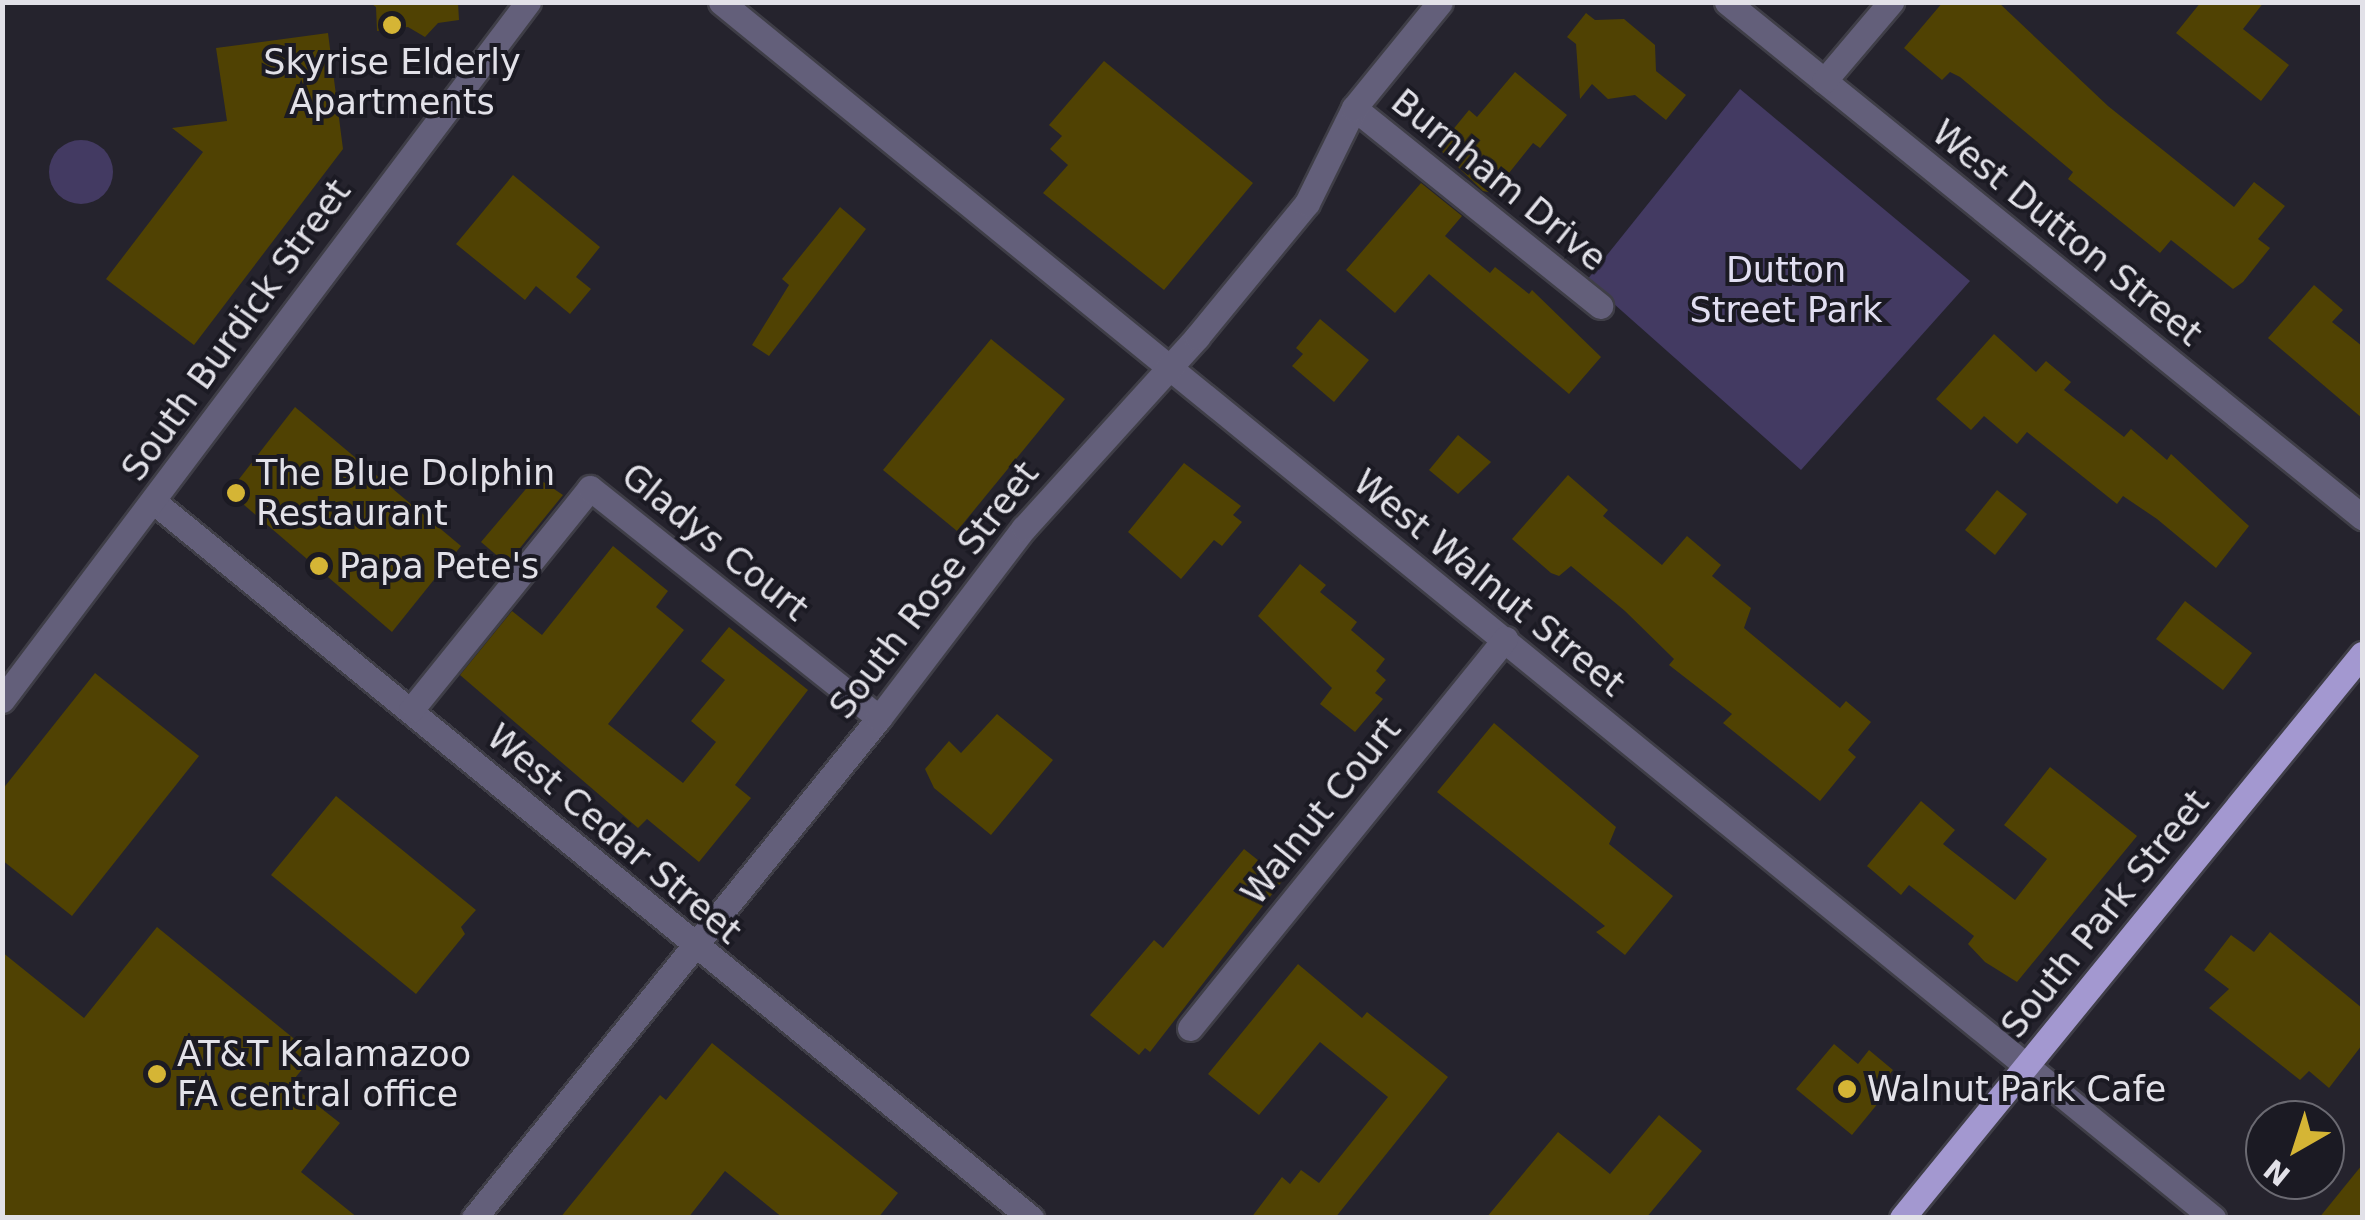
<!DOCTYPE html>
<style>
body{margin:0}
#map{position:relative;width:2365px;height:1220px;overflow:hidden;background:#25232d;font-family:"DejaVu Sans",sans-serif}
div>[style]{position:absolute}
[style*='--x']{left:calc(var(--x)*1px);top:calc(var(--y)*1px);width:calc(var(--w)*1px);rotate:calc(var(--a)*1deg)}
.green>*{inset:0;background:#433a62}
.round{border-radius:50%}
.building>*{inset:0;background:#504203}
.roads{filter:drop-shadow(2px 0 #3f3e47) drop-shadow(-2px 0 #3f3e47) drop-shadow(0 2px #3f3e47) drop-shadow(0 -2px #3f3e47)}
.minor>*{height:25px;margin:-12.5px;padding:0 12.5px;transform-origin:12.5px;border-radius:12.5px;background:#635f7a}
.major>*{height:25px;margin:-12.5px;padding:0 12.5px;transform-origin:12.5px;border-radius:12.5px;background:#a398d0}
.dots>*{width:28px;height:28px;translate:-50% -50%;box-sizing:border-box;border:5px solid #1b1a23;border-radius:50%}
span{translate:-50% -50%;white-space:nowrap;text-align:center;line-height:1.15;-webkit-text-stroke:8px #1b1a23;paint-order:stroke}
.poi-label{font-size:35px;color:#e2e1e8}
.left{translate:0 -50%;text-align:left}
.street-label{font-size:35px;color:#e2e1e8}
.park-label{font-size:35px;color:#e1def1}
.frame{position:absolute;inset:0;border:5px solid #e2e1e8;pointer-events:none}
.north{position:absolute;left:2245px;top:1100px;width:100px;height:100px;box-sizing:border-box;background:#1b1a23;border:2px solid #6b6a72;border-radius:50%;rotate:219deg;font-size:28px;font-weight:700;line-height:40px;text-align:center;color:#e2e1e8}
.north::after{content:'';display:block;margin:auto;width:35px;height:45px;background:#d5b535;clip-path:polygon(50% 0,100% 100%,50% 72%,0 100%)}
</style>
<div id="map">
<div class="green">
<i style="clip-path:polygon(1740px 89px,1970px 281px,1801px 470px,1587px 280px)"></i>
<i class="round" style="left:49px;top:140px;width:64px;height:64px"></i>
</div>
<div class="building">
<i style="clip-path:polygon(369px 2px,458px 2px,459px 20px,438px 23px,425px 37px,408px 27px,377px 31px,376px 7px)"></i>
<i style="clip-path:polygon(1943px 2px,1998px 2px,2108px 106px,2234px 207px,2254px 182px,2285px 206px,2258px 239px,2270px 248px,2243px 282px,2233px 289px,2171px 240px,2160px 253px,2068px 179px,2073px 172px,1960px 77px,1950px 72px,1942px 80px,1904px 48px)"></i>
<i style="clip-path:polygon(2201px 2px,2264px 2px,2243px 29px,2289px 65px,2261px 101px,2176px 33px)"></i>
<i style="clip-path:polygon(1586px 13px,1595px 20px,1624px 19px,1655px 45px,1656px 71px,1686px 95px,1666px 120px,1635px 95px,1608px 99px,1592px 84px,1580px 99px,1576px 44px,1567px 37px)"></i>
<i style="clip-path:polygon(328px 33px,343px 149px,194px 345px,106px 279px,203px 152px,172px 128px,227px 121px,216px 48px)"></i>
<i style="clip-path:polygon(1104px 61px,1253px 183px,1164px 290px,1043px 193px,1068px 165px,1050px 149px,1062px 136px,1049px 125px)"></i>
<i style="clip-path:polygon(1515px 72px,1567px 115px,1540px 148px,1533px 143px,1493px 193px,1483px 191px,1438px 148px,1469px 110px,1477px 117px)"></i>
<i style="clip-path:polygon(513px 175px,600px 247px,576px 277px,591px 289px,570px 314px,536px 286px,525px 300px,456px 244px)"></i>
<i style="clip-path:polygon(1421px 183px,1462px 216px,1445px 236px,1490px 273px,1495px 267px,1529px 294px,1532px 290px,1601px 357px,1569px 394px,1429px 274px,1395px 313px,1346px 270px)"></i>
<i style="clip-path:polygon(840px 207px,866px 229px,769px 356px,752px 345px,789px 285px,782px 279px)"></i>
<i style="clip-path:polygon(2314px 285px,2343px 310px,2332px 322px,2362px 346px,2362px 418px,2268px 338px)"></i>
<i style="clip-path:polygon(1320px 319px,1369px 360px,1334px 402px,1292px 366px,1303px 354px,1296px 348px)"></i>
<i style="clip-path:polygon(1994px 334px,2036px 372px,2046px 361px,2071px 382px,2064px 390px,2124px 437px,2131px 429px,2167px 460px,2171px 454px,2249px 526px,2216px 568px,2157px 519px,2123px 496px,2117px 504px,2027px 432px,2017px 444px,1984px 416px,1971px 430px,1936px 399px)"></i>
<i style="clip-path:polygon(991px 339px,1065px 399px,957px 531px,883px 470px)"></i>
<i style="clip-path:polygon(295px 407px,461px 546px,392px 632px,229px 492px)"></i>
<i style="clip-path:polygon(1458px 435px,1491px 462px,1458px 494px,1429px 470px)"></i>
<i style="clip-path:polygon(1184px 463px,1241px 506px,1233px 515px,1242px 522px,1222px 546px,1214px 540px,1181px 579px,1128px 532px)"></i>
<i style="clip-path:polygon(1568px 475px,1608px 510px,1603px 516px,1662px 565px,1687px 536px,1721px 565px,1712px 576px,1751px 608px,1744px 628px,1840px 708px,1846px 701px,1871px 722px,1848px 750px,1856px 757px,1820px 801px,1723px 723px,1732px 714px,1669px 665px,1674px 659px,1625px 611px,1571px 566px,1559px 576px,1551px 573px,1512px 539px)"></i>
<i style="clip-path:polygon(536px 477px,563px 495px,507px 564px,481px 542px)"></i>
<i style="clip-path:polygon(1997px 490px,2027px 514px,1995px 555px,1965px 530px)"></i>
<i style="clip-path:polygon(613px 546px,668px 591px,656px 607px,684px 630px,608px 724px,683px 783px,716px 742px,691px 721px,725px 680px,701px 661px,729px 627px,808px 690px,735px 785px,751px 798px,699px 862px,647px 819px,638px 828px,460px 675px,512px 611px,542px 635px)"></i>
<i style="clip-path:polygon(1300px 564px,1326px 585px,1320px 592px,1357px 622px,1351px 630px,1385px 659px,1376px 671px,1386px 680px,1375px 693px,1383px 699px,1355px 732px,1320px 704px,1332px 688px,1258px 616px)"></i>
<i style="clip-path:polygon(2185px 601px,2252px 653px,2223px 690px,2156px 639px)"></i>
<i style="clip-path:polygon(95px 673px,199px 756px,72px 916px,2px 860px,2px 790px)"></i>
<i style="clip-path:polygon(997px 714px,1053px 760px,991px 835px,934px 788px,925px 769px,949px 741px,961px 753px)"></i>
<i style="clip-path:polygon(1494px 723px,1616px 827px,1609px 844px,1673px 896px,1625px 955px,1596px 932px,1605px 926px,1437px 792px)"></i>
<i style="clip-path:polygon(2050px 767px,2137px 836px,2017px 982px,1985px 962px,1968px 944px,1974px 936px,1909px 885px,1901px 895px,1867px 866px,1921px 801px,1955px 830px,1943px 844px,2015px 900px,2047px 859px,2004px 825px)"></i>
<i style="clip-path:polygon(336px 796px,476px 910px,461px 927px,465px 934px,416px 994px,271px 875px)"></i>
<i style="clip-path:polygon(1244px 849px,1283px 880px,1150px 1052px,1145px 1048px,1139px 1055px,1090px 1015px,1154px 940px,1163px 948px)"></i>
<i style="clip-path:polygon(157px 927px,314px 1055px,290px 1084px,340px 1123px,301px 1172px,358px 1218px,2px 1218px,2px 952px,84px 1018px)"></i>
<i style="clip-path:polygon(2270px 932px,2362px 1008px,2362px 1045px,2329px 1088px,2309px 1071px,2300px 1080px,2209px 1008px,2229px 989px,2204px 970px,2231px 935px,2254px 952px)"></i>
<i style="clip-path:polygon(1298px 964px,1362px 1018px,1367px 1012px,1448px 1077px,1335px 1218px,1251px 1218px,1282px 1177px,1290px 1184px,1301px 1170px,1319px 1183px,1388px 1097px,1320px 1042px,1259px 1115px,1208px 1074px)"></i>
<i style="clip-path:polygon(712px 1043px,898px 1193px,878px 1218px,783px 1218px,725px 1171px,688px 1218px,560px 1218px,660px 1095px,666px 1100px)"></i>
<i style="clip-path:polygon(1834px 1044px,1858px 1064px,1869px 1050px,1893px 1070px,1881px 1085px,1888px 1091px,1852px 1135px,1796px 1089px)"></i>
<i style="clip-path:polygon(1659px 1115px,1702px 1151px,1646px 1218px,1486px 1218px,1558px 1132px,1610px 1174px)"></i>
<i style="clip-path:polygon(2362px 1165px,2362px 1218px,2319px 1218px)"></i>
</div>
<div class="roads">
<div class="minor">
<i style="--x:721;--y:2;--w:1925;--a:39.18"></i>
<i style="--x:1727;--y:2;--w:818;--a:39.04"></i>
<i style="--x:1824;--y:81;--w:104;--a:-49.7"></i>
<i style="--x:1354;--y:108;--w:316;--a:38.8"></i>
<i style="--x:153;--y:501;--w:1134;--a:39.24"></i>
<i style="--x:2;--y:700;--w:874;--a:-53"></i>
<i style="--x:411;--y:710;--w:285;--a:-51.1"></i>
<i style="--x:590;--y:488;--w:369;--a:38.5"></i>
<i style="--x:1190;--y:1028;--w:501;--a:-51"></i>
<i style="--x:474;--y:1218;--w:643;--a:-50.99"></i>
<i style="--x:879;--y:718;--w:239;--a:-52.7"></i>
<i style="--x:1024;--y:528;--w:258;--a:-47.8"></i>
<i style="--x:1197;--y:337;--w:173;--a:-50.6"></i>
<i style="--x:1307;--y:203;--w:106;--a:-63.7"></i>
<i style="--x:1354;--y:108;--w:136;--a:-50.9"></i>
</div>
<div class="major">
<i style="--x:1902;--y:1218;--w:728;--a:-50.8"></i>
</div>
</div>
<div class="dots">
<i style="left:392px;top:25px;background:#d5b535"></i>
<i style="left:236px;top:493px;background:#d5b535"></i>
<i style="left:319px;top:566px;background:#d5b535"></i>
<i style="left:157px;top:1074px;background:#d5b535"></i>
<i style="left:1847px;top:1089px;background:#d5b535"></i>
</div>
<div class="poi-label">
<span style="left:392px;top:82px">Skyrise Elderly<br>Apartments</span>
<span class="left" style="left:256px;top:493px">The Blue Dolphin<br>Restaurant</span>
<span class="left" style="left:339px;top:566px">Papa Pete's</span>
<span class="left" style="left:177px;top:1074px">AT&amp;T Kalamazoo<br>FA central office</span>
<span class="left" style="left:1867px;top:1089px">Walnut Park Cafe</span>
</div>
<div class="street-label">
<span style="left:1499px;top:180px;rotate:39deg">Burnham Drive</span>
<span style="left:2067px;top:233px;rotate:39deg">West Dutton Street</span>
<span style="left:236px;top:330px;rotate:-54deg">South Burdick Street</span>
<span style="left:715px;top:542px;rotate:39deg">Gladys Court</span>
<span style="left:1489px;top:583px;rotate:39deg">West Walnut Street</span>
<span style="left:934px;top:590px;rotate:-52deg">South Rose Street</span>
<span style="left:1321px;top:811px;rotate:-51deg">Walnut Court</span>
<span style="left:614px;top:834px;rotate:40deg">West Cedar Street</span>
<span style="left:2105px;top:914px;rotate:-51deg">South Park Street</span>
</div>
<div class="park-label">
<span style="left:1786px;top:290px">Dutton<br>Street Park</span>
</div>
<div class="frame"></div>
<div class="north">N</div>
</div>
